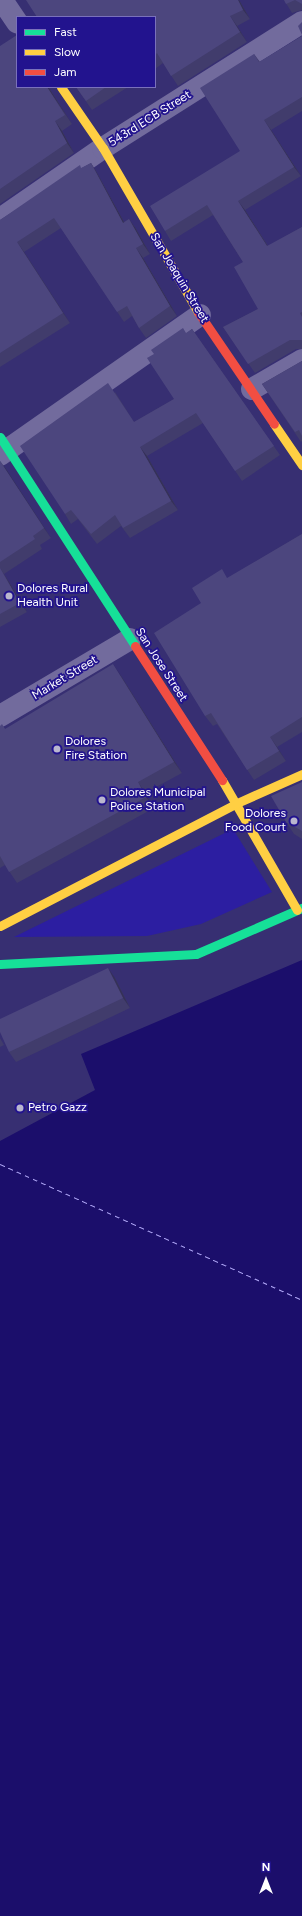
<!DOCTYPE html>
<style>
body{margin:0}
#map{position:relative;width:302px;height:1916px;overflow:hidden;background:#372f72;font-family:Figtree,sans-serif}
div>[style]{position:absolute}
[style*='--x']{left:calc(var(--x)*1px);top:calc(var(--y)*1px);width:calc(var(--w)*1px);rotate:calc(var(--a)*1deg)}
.green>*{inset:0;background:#2c1ea1}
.water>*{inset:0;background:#1b0e6b}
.ferry>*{height:1px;margin-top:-0.5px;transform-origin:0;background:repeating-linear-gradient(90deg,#b1a8f8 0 5px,transparent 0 9px)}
.street>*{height:22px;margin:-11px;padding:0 11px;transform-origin:11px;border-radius:11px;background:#726b9d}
.fast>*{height:9px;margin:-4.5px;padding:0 4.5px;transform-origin:4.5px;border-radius:4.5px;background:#16e098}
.slow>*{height:9px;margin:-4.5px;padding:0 4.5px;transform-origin:4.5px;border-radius:4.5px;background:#ffcf43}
.jam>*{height:9px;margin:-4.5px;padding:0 4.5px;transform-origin:4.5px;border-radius:4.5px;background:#f24e42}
.wall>*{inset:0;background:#413c6c}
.shaded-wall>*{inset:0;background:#353158}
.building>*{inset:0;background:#4c467e}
.dots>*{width:11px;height:11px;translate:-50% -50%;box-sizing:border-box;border:2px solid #22138e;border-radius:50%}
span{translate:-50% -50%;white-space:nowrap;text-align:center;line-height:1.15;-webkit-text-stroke:3.5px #22138e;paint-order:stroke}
.street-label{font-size:12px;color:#fff}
.poi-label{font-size:12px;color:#fff}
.left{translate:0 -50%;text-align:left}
.right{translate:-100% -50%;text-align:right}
.legend{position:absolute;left:16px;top:16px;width:140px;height:72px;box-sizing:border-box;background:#22138e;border:1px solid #7a71bb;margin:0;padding:5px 7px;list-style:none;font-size:12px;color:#fff}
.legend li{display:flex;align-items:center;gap:8px;height:20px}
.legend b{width:20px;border:1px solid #7a71bb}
.north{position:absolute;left:246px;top:1860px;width:40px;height:40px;-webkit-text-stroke:3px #22138e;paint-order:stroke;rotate:0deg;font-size:11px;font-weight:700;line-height:16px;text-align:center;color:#fff}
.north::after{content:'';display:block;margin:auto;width:14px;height:18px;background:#fff;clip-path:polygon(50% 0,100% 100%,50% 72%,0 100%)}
</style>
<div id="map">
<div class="green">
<i style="clip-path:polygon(233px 829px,272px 892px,201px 924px,147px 936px,14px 937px)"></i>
</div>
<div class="water">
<i style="clip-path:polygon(302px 960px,302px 1916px,0 1916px,0 1141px,95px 1090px,81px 1054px)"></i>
</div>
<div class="ferry">
<i style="--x:0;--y:1164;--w:331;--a:24.2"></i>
</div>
<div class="street">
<i style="--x:2;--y:0;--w:27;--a:56"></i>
<i style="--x:0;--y:219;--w:125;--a:-34.6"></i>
<i style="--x:103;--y:148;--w:236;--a:-32.3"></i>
<i style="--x:252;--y:389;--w:58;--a:-30.1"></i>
<i style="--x:0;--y:455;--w:244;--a:-35"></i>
<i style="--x:0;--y:716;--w:151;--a:-30.6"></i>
</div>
<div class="fast">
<i style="--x:0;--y:437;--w:249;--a:57.1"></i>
<i style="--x:0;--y:964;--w:196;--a:-2.9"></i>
<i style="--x:196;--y:954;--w:116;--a:-23.5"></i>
</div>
<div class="slow">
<i style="--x:61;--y:87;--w:74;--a:55.5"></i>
<i style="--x:103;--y:148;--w:190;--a:59.9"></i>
<i style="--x:274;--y:424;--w:50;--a:55.7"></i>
<i style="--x:222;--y:780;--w:150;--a:60"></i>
<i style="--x:0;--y:926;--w:267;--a:-27.4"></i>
<i style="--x:237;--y:803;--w:71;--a:-24"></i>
</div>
<div class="jam">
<i style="--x:198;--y:312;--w:135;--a:55.8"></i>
<i style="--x:135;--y:646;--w:160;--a:57"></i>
</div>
<div class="wall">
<i style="clip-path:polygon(26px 0,239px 0,250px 19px,237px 26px,247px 42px,178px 86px,163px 63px,155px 69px,155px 17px)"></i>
<i style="clip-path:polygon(284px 0,302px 0,302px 10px,292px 13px)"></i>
<i style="clip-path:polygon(302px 36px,302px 111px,271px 130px,301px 176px,245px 210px,268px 246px,302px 227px,302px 349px,296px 349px,255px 373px,223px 327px,258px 309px,243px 262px,213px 215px,171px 241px,165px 231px,240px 151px,254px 54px,260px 62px)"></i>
<i style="clip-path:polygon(0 46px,49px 88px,72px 124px,62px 131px,74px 153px,0 204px)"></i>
<i style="clip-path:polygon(76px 87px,128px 87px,92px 110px)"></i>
<i style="clip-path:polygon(91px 163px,97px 173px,124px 222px,129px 219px,136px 229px,150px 254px,143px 258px,177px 316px,146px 338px,139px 328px,132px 316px,124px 322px,61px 228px,24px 252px,70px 323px,0 367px,0 220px,82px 168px)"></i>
<i style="clip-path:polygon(192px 329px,280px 455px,242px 481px,203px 423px,147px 456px,178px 510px,130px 538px,121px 526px,97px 544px,78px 519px,71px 524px,65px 514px,115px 392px,134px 422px,174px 399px,187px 333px)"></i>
<i style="clip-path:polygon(302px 361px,302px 441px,301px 442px,262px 384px)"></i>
<i style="clip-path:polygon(0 461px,51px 538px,40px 545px,42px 549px,4px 574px,27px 612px,0 627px)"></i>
<i style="clip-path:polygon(302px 534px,302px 732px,277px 747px,286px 761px,254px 780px,217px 724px,213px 726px,205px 716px,201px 603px,228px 578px)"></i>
<i style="clip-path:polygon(121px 676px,182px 773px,145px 793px,154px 808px,17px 883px,5px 865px,0 868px,0 726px,6px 729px)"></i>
<i style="clip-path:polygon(302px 782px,302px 839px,294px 834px,286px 822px)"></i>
<i style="clip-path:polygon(115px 978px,130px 1008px,16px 1062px,9px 1052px)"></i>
<i style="clip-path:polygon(0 1038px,4px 1045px,0 1047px)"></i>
</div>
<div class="shaded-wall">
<i style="clip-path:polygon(238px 0,239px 0,250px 19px,243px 10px)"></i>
<i style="clip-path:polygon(230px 16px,237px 26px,247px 42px,240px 32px)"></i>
<i style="clip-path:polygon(47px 87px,49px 87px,49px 88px,72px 124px)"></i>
<i style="clip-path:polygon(264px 120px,271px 130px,301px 176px,294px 167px)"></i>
<i style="clip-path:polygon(55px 121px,62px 131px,74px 153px,67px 143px)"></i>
<i style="clip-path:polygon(91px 163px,97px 173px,130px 233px,123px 223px)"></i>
<i style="clip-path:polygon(238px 201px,245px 210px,274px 256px,267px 246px)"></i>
<i style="clip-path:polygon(129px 219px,136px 229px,150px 254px,143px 244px)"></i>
<i style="clip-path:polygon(17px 242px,24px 252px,70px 323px,63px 313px)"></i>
<i style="clip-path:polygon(136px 248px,143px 258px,177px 316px,170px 306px)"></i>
<i style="clip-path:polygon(140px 447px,147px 456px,178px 510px,171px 501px)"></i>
<i style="clip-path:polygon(0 461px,6px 469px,51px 538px,44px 528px)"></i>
<i style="clip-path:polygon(0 567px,4px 574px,27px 612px,20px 603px)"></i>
<i style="clip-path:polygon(113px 664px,121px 676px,182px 773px,174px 762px)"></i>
<i style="clip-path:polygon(270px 737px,277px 747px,286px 761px,279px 751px)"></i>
<i style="clip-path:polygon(138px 782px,145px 793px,154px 808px,146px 797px)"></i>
<i style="clip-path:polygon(108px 968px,115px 978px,130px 1008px,123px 998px)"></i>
</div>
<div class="building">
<i style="clip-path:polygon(26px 0,238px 0,243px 10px,230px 16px,240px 32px,171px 76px,157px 53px,155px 55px,155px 17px,37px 17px)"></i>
<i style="clip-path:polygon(284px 0,302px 0,302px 4px,295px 0,286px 4px)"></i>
<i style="clip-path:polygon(302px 22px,302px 35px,298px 26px)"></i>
<i style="clip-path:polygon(17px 35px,17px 87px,47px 87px,65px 115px,55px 121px,67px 143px,0 189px,0 46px)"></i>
<i style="clip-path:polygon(302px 36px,302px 97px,264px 120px,294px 167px,238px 201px,267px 246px,302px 227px,302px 312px,300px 313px,302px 317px,302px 340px,290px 340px,248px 364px,223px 327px,258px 309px,234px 267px,243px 262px,207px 205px,165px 231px,150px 206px,240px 151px,200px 88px,254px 54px,259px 62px)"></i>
<i style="clip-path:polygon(76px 87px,106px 87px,86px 101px)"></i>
<i style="clip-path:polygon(91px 163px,123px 223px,129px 219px,143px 244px,136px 248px,170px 306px,139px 328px,127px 306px,117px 312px,54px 218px,17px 242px,63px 313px,0 353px,0 220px,80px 165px,81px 168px)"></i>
<i style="clip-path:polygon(183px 328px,186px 333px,192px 329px,274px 446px,235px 471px,196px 413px,140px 447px,171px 501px,123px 528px,115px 515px,91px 534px,71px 510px,65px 514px,20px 446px,108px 383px,134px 422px,174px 399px,147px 358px,154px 354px,151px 350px)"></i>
<i style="clip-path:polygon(302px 361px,302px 436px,299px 430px,295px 432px,262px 384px)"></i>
<i style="clip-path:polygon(0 461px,44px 528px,33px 536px,35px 539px,0 562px)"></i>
<i style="clip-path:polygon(302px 534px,302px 717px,270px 737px,279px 751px,247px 770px,211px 713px,205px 716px,154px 633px,201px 603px,192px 588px,222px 569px,227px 578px)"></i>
<i style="clip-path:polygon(0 568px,20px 603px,0 614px)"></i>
<i style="clip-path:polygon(113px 664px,174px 762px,138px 782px,146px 797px,9px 872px,0 856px,0 726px,2px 724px,5px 729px)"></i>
<i style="clip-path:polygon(302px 782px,302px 831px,286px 822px,271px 796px)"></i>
<i style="clip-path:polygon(108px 968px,123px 998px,9px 1052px,0 1032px,0 1019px)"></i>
</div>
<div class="dots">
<i style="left:9px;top:596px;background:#b9b6ce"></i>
<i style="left:57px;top:749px;background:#b9b6ce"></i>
<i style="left:102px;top:800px;background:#b9b6ce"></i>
<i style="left:294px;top:821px;background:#b9b6ce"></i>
<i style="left:20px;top:1108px;background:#b9b6ce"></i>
</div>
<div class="street-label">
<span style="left:150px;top:119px;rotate:-32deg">543rd ECB Street</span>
<span style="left:179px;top:278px;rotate:59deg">San Joaquin Street</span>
<span style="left:161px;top:665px;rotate:57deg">San Jose Street</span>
<span style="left:65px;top:678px;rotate:-31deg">Market Street</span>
</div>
<div class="poi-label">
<span class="left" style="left:17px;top:596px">Dolores Rural<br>Health Unit</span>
<span class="left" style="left:65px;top:749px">Dolores<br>Fire Station</span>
<span class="left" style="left:110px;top:800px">Dolores Municipal<br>Police Station</span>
<span class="right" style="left:286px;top:821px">Dolores<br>Food Court</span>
<span class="left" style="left:28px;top:1108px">Petro Gazz</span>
</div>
<ul class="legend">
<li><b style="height:5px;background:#16e098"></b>Fast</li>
<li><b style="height:5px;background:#ffcf43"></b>Slow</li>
<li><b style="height:5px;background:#f24e42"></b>Jam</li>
</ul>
<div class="north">N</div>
</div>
